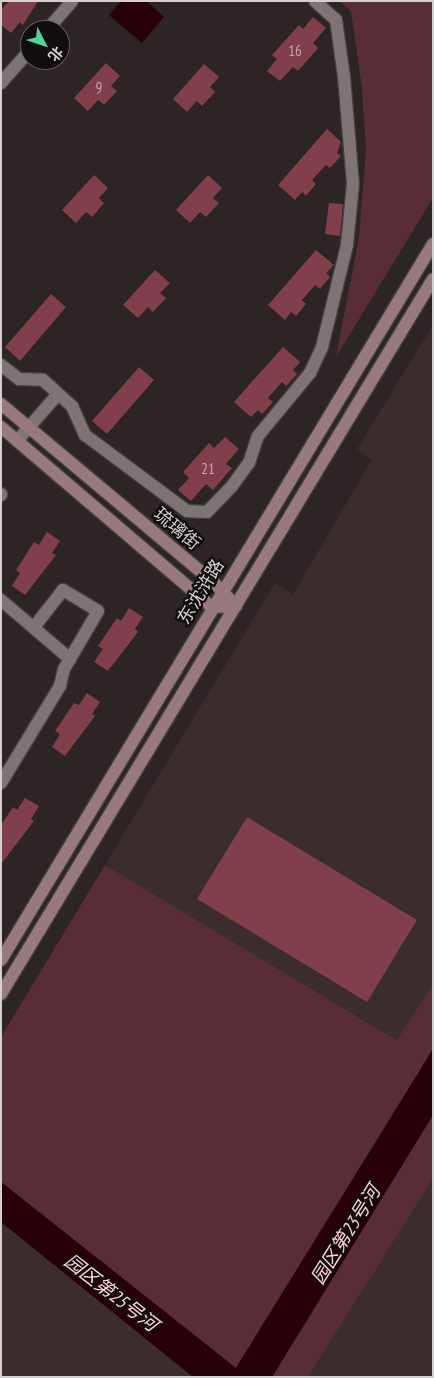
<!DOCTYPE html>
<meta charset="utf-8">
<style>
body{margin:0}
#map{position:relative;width:434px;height:1378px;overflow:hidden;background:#2c2425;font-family:"PT Sans Narrow","Noto Sans SC",sans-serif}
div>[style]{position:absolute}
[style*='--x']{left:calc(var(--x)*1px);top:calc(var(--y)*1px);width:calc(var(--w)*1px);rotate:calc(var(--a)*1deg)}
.built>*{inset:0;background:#3b2c2e}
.green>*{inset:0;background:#592d35}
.water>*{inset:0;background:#280009}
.building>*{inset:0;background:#813e4b}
.roads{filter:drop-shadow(1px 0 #464040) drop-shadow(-1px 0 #464040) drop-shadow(0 1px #464040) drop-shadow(0 -1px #464040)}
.minor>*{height:12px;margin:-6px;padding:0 6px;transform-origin:6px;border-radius:6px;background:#7e7475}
.secondary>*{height:12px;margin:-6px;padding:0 6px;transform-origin:6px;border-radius:6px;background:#987a7e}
span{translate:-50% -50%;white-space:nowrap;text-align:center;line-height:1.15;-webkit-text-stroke:4.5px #120e0f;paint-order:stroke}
.number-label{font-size:15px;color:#c0acaf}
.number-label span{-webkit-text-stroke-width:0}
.street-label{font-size:18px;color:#d5d0d0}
.water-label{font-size:19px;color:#fdd2d7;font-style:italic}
.frame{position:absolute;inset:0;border:2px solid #d5d0d0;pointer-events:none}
.north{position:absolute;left:20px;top:20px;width:50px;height:50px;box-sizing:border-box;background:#120e0f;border:1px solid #605c5c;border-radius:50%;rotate:131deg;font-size:14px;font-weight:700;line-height:20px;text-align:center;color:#d5d0d0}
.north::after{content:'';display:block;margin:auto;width:18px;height:22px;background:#52d397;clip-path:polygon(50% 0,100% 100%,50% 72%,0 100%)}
</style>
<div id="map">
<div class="built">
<i style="clip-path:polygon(433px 325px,433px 984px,398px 1040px,105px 865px,275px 583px,293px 594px,372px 460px,357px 449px)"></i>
<i style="clip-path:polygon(433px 1179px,433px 1377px,308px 1377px)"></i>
<i style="clip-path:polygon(1px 1222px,191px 1375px,190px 1377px,1px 1377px)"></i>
</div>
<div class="green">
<i style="clip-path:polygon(339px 1px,433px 1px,433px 198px,336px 357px,359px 237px,366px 150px,362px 88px,351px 11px)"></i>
<i style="clip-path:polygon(105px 865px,397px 1040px,433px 984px,433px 1049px,236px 1368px,1px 1182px,1px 1037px)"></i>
<i style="clip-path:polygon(433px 1115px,433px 1179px,308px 1377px,272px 1377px)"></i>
</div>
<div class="water">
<i style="clip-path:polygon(121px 1px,146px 1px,164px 17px,142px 43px,109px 15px)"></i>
<i style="clip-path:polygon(433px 1049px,433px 1115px,272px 1377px,193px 1377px,1px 1222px,1px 1182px,236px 1368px)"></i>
</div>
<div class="building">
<i style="clip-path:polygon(9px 1px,38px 1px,23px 25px,20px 22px,11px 33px,1px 25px,1px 10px)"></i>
<i style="clip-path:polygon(313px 17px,326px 28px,313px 43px,318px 48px,298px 71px,293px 67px,280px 81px,267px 71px,277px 59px,272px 55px,299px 25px,303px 29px)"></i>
<i style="clip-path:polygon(106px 63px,120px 76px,111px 86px,117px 91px,104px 105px,98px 100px,88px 111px,74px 98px)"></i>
<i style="clip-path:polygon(204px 64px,219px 77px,210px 87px,215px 92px,202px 106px,197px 101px,187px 112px,173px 99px)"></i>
<i style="clip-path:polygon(327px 129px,341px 142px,337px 153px,341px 156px,330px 168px,326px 165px,312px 180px,316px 184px,306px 196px,302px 192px,295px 200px,278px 185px)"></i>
<i style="clip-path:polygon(94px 175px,108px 188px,99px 198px,104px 203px,92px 217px,86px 212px,76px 223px,62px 210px)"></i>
<i style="clip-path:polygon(208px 175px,222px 188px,213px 198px,219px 203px,206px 217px,200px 212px,190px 223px,176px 210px)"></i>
<i style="clip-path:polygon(329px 203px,343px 204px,340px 236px,325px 234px)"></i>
<i style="clip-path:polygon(316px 250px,334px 265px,326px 273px,330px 277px,320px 289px,315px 285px,302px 300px,306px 304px,296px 316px,291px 312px,285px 320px,268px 305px)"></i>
<i style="clip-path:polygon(155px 270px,170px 283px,160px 293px,166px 298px,153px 312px,148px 307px,138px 318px,123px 305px)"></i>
<i style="clip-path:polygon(51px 294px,66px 307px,20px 361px,5px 347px)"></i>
<i style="clip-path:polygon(283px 347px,300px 362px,293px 370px,297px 374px,286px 386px,282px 382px,268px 398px,273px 402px,262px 414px,258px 410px,251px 417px,234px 402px)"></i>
<i style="clip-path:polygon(139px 367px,154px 380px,107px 434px,92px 421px)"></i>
<i style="clip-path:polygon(225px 437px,239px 449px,226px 464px,232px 468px,213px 490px,206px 484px,191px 501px,178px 490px,189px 478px,183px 472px,209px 443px,214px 448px)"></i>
<i style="clip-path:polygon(47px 532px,60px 541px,52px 553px,56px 555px,25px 595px,12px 586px,20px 573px,16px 570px,34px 542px,39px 545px)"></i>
<i style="clip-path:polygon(129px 608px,143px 617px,135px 629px,138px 632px,108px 671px,94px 662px,103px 649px,98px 646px,117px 618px,121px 621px)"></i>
<i style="clip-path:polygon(87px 693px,100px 702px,92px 714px,95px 716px,65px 756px,52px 747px,60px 734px,55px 731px,74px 703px,79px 705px)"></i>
<i style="clip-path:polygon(25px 798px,39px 806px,31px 819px,34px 821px,1px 864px,1px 825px,13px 807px,17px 810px)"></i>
<i style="clip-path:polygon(247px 817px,417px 920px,367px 1002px,197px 899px)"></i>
</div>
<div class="roads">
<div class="minor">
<i style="--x:47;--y:30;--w:38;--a:-49"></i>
<i style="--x:1;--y:83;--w:44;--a:-48.7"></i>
<i style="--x:1;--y:365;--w:23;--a:38"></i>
<i style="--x:19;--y:379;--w:24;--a:2"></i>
<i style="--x:43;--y:380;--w:39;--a:42"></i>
<i style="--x:72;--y:406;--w:32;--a:66"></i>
<i style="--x:85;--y:435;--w:127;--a:36.7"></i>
<i style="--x:187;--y:511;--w:20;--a:3"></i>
<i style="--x:207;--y:512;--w:36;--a:-46"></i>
<i style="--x:232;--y:486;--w:29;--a:-54"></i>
<i style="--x:249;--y:463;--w:28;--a:-72"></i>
<i style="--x:258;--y:436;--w:82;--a:-50.5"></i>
<i style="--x:310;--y:373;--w:29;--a:-65"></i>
<i style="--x:322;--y:347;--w:105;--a:-76.2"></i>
<i style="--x:347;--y:245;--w:61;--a:-84.4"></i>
<i style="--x:353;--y:184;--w:107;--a:-94.8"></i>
<i style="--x:344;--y:77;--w:58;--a:-98"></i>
<i style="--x:336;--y:20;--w:28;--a:-138"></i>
<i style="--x:17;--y:441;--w:62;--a:-48.9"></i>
<i style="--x:1;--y:495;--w:1;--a:-90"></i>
<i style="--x:1;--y:600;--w:91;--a:40.5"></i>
<i style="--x:1;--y:783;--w:114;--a:-58.7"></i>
<i style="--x:60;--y:686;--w:17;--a:-77"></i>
<i style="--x:64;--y:669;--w:67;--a:-59.6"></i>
<i style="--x:98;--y:611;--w:41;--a:-149"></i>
<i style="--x:63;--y:590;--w:47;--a:128.1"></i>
</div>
<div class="secondary">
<i style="--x:1;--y:404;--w:277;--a:40"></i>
<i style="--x:213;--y:582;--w:33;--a:46"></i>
<i style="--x:1;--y:427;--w:277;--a:40.5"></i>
<i style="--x:212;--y:607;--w:24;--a:-2"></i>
<i style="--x:1;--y:960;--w:836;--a:-58.9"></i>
<i style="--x:1;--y:994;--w:835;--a:-58.86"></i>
</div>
</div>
<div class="number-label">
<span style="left:295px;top:51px">16</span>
<span style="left:99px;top:88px">9</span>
<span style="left:208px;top:469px">21</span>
</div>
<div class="street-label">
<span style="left:177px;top:529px;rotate:40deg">琉璃街</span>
<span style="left:201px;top:592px;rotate:-59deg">东沈浒路</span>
</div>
<div class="water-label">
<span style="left:346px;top:1235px;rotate:-58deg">园区第23号河</span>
<span style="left:111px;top:1293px;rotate:38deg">园区第25号河</span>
</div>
<div class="frame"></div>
<div class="north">北</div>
</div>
